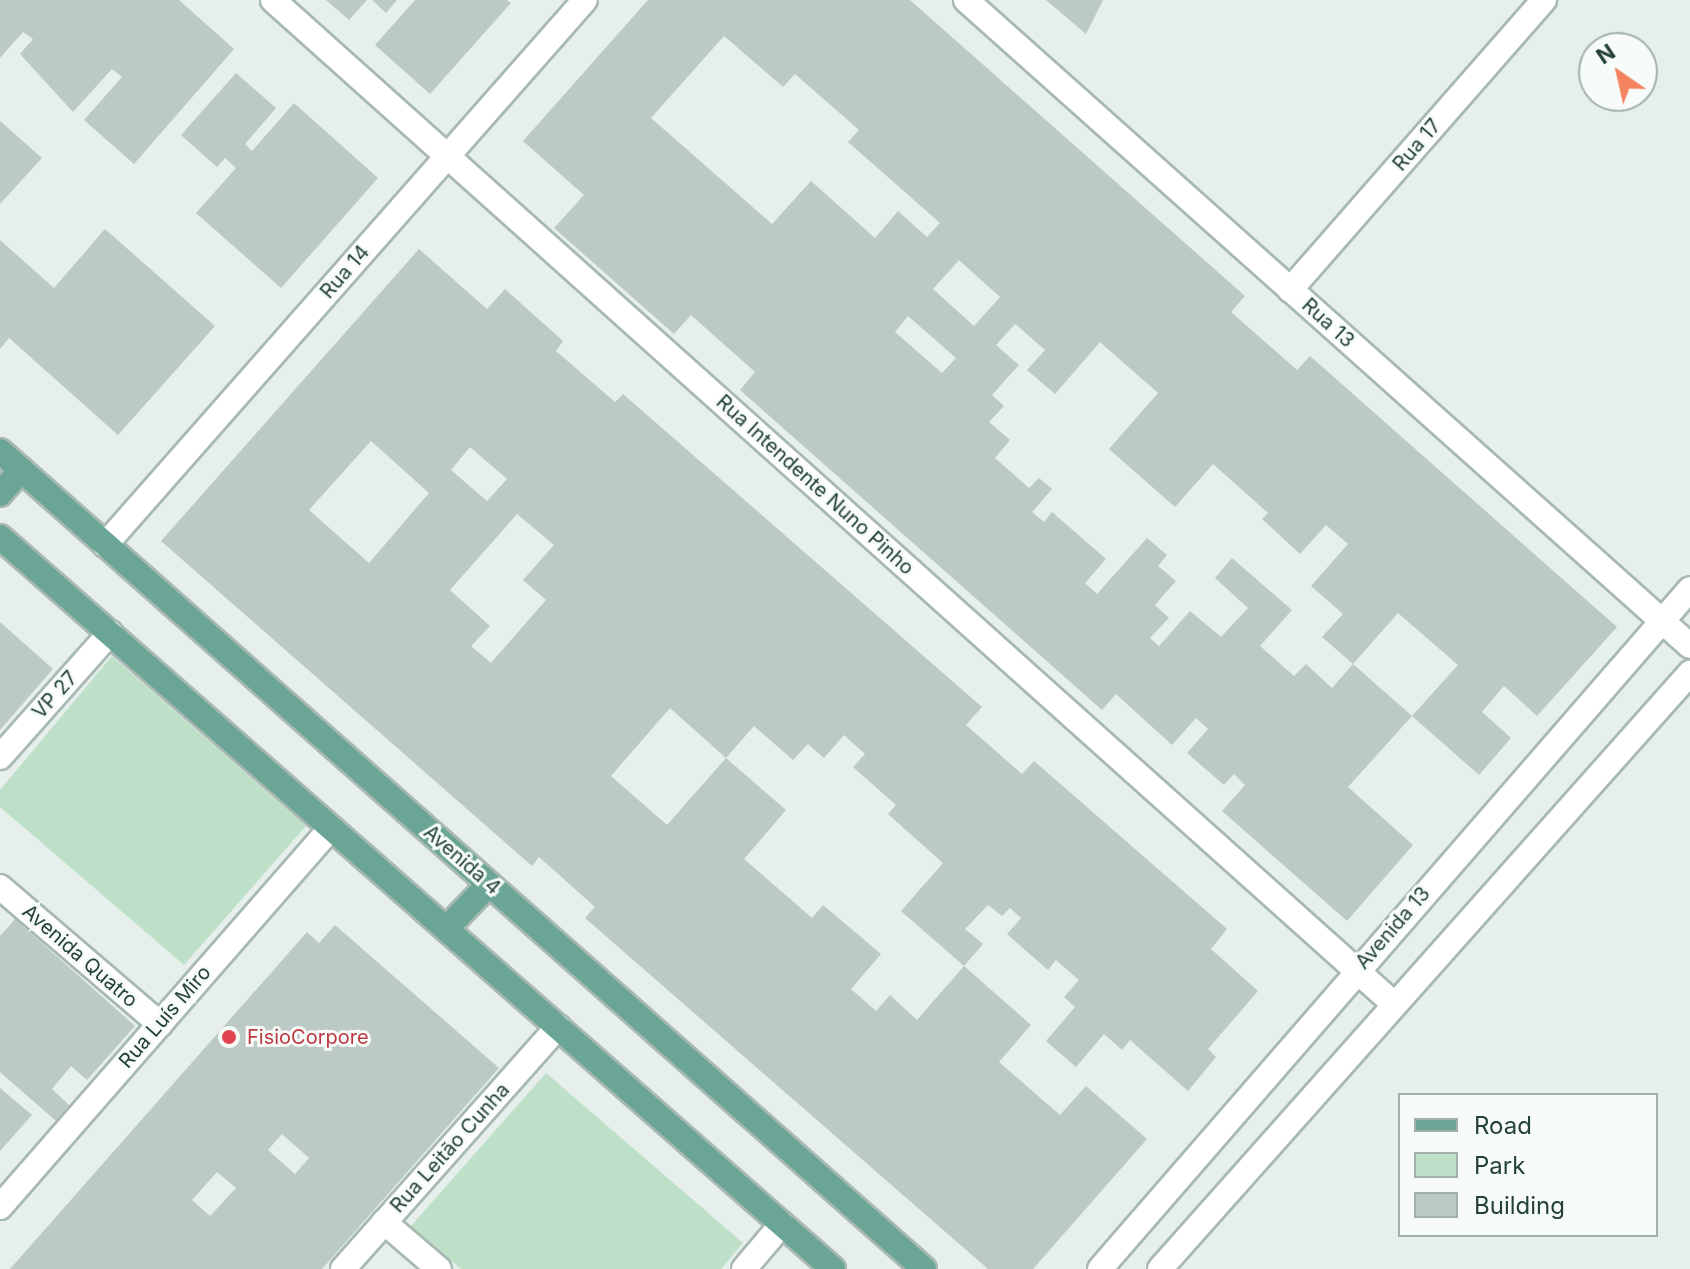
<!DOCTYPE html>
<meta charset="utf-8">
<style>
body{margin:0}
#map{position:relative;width:1690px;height:1269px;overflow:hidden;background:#e6efeb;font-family:Inter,sans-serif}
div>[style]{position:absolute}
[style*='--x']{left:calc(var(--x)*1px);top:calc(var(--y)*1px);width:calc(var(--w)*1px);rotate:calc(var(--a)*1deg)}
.green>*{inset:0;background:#bfe0c8}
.building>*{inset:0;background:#bbcac4}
.roads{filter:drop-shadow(2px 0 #a8b8b2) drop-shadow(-2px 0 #a8b8b2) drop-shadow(0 2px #a8b8b2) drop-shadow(0 -2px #a8b8b2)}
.minor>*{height:24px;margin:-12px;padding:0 12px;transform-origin:12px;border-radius:12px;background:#fff}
.major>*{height:24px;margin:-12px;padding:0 12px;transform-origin:12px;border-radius:12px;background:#6aa596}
.dots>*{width:22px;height:22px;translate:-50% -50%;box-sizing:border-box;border:4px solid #f7fbf9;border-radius:50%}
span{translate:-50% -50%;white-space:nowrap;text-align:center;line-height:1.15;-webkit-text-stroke:6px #f7fbf9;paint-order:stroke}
.street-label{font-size:20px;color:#24423a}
.health-label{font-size:20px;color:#be3a42}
.left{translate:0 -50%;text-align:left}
.legend{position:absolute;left:1398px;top:1093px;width:260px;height:144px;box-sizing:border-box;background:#f7fbf9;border:2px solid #a3b1ad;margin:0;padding:10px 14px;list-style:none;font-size:24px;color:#24423a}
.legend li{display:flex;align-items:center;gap:16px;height:40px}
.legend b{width:40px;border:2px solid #a3b1ad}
.north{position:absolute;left:1578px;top:32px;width:80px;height:80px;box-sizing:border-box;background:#f7fbf9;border:2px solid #a3b1ad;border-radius:50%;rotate:326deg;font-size:22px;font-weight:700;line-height:32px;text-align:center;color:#24423a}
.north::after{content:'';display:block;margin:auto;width:28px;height:36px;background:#f4845f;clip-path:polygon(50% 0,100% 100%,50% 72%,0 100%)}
</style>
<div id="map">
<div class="green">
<i style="clip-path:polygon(112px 656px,306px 826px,184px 965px,0 807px,0 790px)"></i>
<i style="clip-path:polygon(546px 1073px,743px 1243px,721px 1269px,461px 1269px,411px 1226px)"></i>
</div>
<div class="building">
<i style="clip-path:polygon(0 0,179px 0,234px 49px,134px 164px,84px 120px,122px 77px,112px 69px,73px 112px,20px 54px,33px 39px,23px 32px,0 58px)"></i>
<i style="clip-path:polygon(326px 0,367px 0,349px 20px)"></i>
<i style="clip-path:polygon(372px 0,397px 0,386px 13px)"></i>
<i style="clip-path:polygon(415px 0,507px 0,511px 3px,430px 94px,375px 45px)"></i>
<i style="clip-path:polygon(evenodd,648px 0,910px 0,1245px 296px,1231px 312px,1297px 370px,1310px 356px,1617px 627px,1537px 716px,1504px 686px,1482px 712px,1511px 738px,1479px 775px,1412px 716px,1348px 787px,1413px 845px,1347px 921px,1222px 811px,1245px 785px,1234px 774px,1224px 785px,1187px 753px,1208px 729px,1196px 718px,1172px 745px,1116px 694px,1102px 710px,740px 390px,755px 372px,691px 315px,674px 334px,554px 228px,584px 195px,523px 141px,648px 0,724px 36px,783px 87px,795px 74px,859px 130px,848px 142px,940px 223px,927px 237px,898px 211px,875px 238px,811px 181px,772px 224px,651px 118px,724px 36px,648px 0,959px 260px,1000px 297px,974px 326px,933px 289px,959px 260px,648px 0,908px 316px,956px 358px,942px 373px,895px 332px,908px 316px,648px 0,1015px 324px,1045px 350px,1027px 370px,1055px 394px,1100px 342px,1158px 393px,1109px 449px,1175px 507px,1213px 464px,1268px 513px,1262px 519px,1300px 554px,1326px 525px,1348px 544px,1311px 586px,1343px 614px,1322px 637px,1353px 664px,1398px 613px,1458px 665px,1412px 716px,1353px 664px,1332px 688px,1306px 664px,1294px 676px,1260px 646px,1292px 610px,1232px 558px,1215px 578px,1248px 608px,1221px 637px,1190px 611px,1159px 646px,1150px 638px,1169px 618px,1155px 605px,1176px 581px,1158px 566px,1167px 555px,1147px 538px,1097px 594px,1085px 583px,1106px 559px,1052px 512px,1044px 522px,1032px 512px,1052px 489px,1039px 478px,1029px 488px,995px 458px,1010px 440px,989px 422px,1004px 406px,992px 395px,1019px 365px,996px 345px,1015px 324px)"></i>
<i style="clip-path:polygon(1046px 0,1103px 0,1086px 34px)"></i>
<i style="clip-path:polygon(236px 73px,276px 108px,245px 144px,252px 151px,294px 103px,378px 178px,281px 288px,196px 213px,236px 168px,225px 158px,217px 167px,181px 135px)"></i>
<i style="clip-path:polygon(0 121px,42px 158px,0 204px)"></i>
<i style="clip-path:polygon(105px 229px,215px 326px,118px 435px,9px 338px,0 349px,0 240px,54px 288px)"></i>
<i style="clip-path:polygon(evenodd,419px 249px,487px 309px,505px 289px,563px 341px,556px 351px,615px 402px,623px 394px,982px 707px,966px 725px,1022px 774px,1034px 761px,1227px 929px,1211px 949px,1258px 991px,1208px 1049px,1216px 1057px,1188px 1091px,1130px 1040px,1122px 1050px,1104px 1034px,1076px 1067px,1046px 1041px,1075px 1007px,1064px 997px,1079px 980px,1056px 960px,1048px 970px,1007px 934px,1021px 918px,1010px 908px,1002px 916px,988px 905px,965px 929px,983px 944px,964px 966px,901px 911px,943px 863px,888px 814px,896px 805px,853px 767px,865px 754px,844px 735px,824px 758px,808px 744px,793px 760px,754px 726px,726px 758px,670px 708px,611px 776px,667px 825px,726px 758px,786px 810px,744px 859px,812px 918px,823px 905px,881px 954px,851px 989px,876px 1011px,890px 995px,917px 1020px,964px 966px,1031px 1025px,999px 1062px,1060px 1115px,1086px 1086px,1147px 1139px,1033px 1269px,988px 1269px,585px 918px,595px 907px,539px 857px,532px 866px,161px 541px,419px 249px,371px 441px,429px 493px,369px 563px,309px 510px,371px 441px,419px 249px,470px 447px,507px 479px,487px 501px,451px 470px,470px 447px,419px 249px,517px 514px,554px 545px,523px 580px,546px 600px,491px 663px,471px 646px,490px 626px,450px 590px,517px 514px)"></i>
<i style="clip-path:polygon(0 622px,53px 669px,0 730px)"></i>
<i style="clip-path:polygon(15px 919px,135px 1026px,87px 1080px,71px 1066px,52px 1089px,69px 1105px,56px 1121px,0 1072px,0 936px)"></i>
<i style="clip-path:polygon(evenodd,335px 925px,499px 1068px,322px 1269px,10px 1269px,307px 932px,319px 943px,335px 925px,282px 1134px,309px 1158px,295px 1174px,268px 1150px,282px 1134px,335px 925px,217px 1172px,236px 1188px,210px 1216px,192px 1200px,217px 1172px)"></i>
<i style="clip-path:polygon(0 1088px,32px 1115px,0 1151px)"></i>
</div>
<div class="roads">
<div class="minor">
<i style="--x:273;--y:0;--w:1503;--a:41.85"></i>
<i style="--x:966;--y:0;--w:970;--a:41.74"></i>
<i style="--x:1290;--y:290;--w:386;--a:-48.8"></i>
<i style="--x:105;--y:545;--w:726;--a:-48.63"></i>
<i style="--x:0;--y:757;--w:166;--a:-48.4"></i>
<i style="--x:0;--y:887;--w:211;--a:40.6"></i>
<i style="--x:0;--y:1207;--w:503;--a:-48.87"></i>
<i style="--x:384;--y:1222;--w:72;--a:40.5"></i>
<i style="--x:343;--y:1269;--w:324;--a:-48.4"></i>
<i style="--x:744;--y:1269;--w:59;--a:-49.8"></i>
<i style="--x:1100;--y:1269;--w:900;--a:-49.05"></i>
<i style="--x:1160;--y:1269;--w:798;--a:-48.35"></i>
</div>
<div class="major">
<i style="--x:0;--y:451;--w:1234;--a:41.52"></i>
<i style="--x:0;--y:494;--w:32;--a:-49"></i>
<i style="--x:0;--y:537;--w:1109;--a:41.31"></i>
<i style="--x:446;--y:929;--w:62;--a:-46.3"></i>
</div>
</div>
<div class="dots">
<i style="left:229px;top:1037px;background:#e0444e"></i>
</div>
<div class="street-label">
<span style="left:1417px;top:145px;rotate:-49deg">Rua 17</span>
<span style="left:345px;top:272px;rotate:-49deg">Rua 14</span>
<span style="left:1328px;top:323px;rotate:42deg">Rua 13</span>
<span style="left:815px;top:485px;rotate:42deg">Rua Intendente Nuno Pinho</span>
<span style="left:55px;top:695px;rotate:-48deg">VP 27</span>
<span style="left:462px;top:860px;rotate:41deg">Avenida 4</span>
<span style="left:1393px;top:928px;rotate:-49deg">Avenida 13</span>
<span style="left:80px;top:956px;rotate:41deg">Avenida Quatro</span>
<span style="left:165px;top:1017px;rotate:-49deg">Rua Luís Miro</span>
<span style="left:450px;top:1148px;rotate:-48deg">Rua Leitão Cunha</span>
</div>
<div class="health-label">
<span class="left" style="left:247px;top:1037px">FisioCorpore</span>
</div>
<ul class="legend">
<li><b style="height:10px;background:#6aa596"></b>Road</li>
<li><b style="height:22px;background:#bfe0c8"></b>Park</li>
<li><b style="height:22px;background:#bbcac4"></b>Building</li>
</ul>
<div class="north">N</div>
</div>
